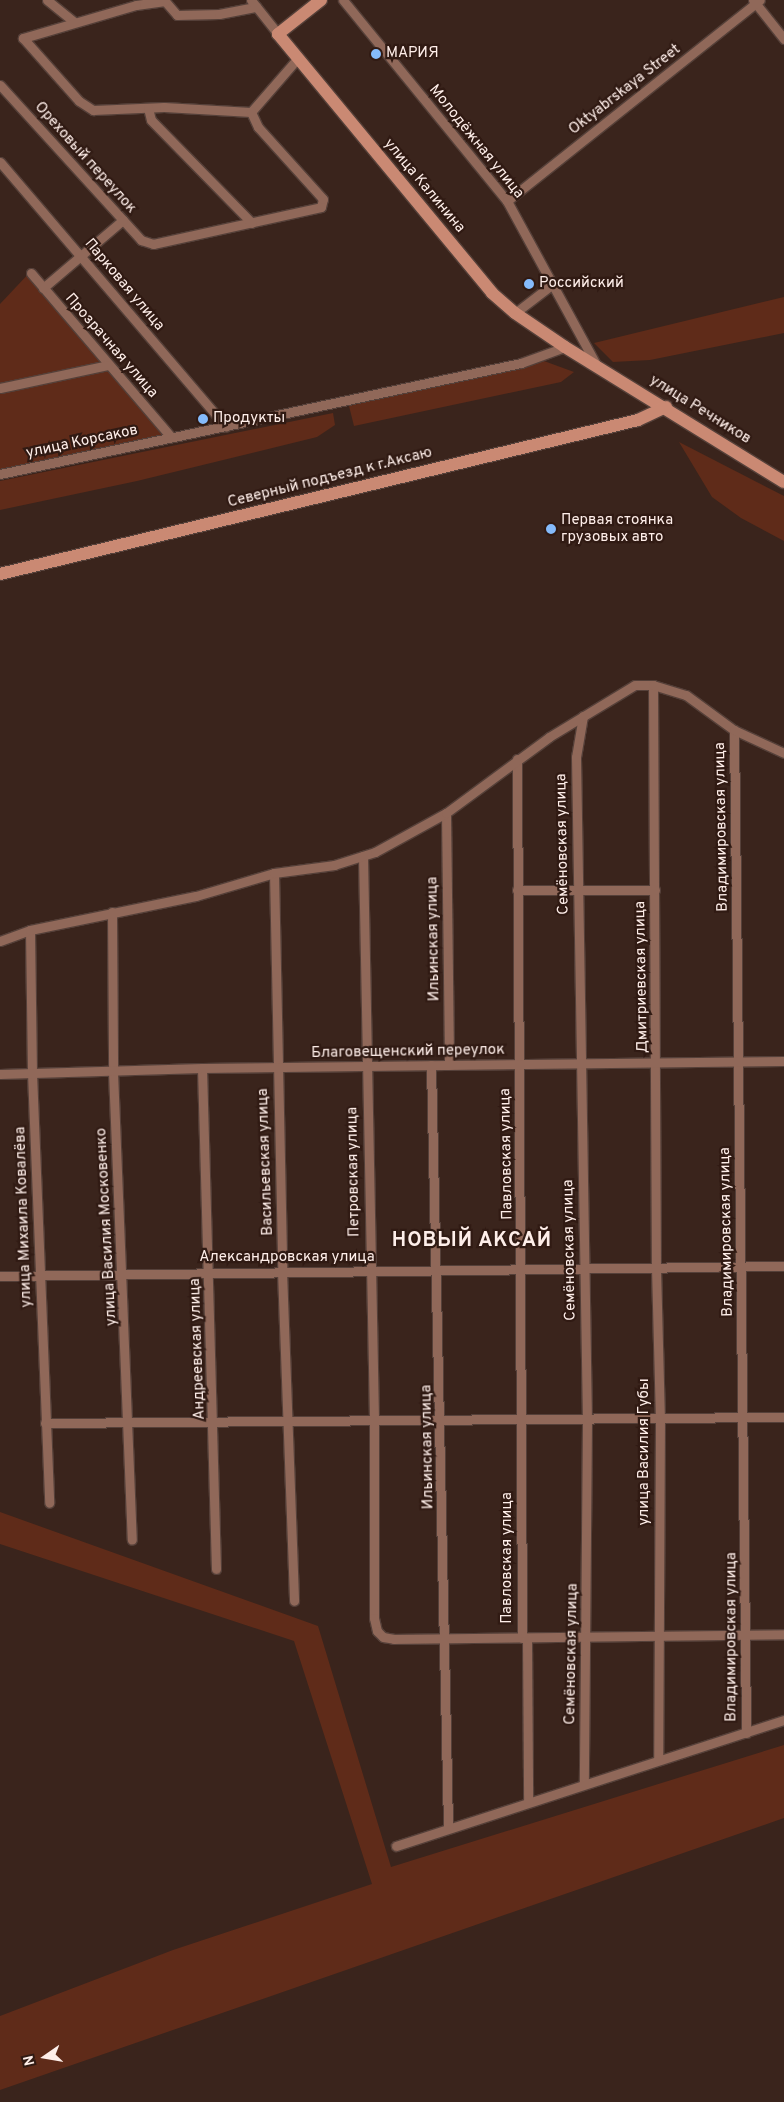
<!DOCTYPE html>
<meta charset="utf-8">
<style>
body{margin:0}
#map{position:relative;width:784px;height:2102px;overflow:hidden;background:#3a241c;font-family:Overpass,sans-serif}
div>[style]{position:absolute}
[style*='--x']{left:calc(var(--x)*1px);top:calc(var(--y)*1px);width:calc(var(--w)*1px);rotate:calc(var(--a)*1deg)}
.green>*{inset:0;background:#5f2b19}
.roads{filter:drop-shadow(1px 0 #554039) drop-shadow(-1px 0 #554039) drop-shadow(0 1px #554039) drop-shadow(0 -1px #554039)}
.street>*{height:9px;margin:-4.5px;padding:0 4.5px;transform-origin:4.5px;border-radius:4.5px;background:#906859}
.secondary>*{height:12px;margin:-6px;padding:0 6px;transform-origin:6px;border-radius:6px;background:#ca8973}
.dots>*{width:14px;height:14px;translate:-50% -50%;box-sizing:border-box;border:2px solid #301a13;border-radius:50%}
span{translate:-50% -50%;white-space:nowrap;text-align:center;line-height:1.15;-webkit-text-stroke:4.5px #301a13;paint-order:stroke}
.poi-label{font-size:15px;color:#feeee9}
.left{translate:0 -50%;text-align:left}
.street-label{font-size:15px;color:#feeee9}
.district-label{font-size:20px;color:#feeee9;font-weight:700;letter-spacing:1px}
.north{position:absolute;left:20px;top:2032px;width:50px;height:50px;-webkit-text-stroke:4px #301a13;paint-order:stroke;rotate:257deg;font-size:14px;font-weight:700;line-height:20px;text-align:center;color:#feeee9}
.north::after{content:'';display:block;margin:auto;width:18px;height:22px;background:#feeee9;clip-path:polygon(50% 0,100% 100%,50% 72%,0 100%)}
</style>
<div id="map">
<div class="green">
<i style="clip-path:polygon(33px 269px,176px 439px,0 478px,0 304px)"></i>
<i style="clip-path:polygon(784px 297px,784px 333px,650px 360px,613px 362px,594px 343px)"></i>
<i style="clip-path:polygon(544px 361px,574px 372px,561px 382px,354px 426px,349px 406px)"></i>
<i style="clip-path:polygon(333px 413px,335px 425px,317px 437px,137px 481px,0 510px,0 481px)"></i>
<i style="clip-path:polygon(679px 442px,784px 496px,784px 541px,741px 518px,712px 497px)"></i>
<i style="clip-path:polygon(0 1512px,318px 1626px,391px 1867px,784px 1745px,784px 1818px,0 2090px,0 2016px,173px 1950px,372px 1884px,294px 1641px,0 1544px)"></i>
</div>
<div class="roads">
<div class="street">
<i style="--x:47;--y:0;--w:35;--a:39"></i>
<i style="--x:164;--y:0;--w:20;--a:49"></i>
<i style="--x:177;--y:15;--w:42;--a:-1.4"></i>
<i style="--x:219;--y:14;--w:38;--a:-11"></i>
<i style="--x:251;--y:0;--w:43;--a:51.5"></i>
<i style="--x:343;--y:0;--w:259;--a:50.8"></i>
<i style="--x:507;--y:201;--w:188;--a:61.4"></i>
<i style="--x:753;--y:0;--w:50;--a:51.5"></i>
<i style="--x:165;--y:1;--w:29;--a:172"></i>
<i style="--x:136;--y:5;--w:118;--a:163.7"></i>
<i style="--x:23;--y:38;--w:84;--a:48.4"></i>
<i style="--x:79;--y:101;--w:17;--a:33"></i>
<i style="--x:93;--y:110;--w:71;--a:-2.4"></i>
<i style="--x:164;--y:107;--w:87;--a:3.3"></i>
<i style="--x:251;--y:112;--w:72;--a:-49"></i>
<i style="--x:0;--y:85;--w:210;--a:47.7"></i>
<i style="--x:141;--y:240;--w:13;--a:18"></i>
<i style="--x:153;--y:244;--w:172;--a:-12.4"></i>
<i style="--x:321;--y:207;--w:8;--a:-76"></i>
<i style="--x:323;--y:199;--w:97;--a:-132.1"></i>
<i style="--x:258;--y:127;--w:17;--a:-115"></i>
<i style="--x:148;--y:108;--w:12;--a:76"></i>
<i style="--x:151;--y:120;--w:144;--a:45.6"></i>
<i style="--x:0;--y:162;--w:348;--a:49.5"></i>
<i style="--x:507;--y:201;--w:323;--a:-38.5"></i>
<i style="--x:31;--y:273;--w:216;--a:49.5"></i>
<i style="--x:43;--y:288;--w:105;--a:-40.4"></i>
<i style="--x:515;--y:313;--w:49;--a:-37.6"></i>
<i style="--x:0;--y:388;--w:110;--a:-12"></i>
<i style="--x:0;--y:474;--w:533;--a:-12.03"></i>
<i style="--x:521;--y:363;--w:47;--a:-20"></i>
<i style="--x:653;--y:685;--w:583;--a:89.71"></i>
<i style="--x:656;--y:1268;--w:150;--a:88.5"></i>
<i style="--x:660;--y:1418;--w:342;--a:90.3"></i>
<i style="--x:583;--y:716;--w:42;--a:99.7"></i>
<i style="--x:576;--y:757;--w:664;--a:89.05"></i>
<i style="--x:587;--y:1421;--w:363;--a:90.5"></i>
<i style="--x:734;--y:730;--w:1003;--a:89.31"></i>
<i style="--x:517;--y:759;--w:879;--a:89.67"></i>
<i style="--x:446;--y:813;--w:252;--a:89.3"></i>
<i style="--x:363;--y:856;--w:565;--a:88.88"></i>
<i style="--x:374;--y:1421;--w:197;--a:90"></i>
<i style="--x:374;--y:1618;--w:13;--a:77"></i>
<i style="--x:377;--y:1631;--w:8;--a:45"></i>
<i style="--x:383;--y:1637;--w:11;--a:10"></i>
<i style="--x:394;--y:1639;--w:390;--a:-0.7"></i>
<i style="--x:274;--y:873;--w:398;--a:88.8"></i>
<i style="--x:282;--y:1271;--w:330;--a:87.9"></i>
<i style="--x:517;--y:890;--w:138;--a:0"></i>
<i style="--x:112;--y:912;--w:160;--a:89.6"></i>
<i style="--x:113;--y:1072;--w:468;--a:87.7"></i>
<i style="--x:30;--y:930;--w:143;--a:89.2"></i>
<i style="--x:32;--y:1073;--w:430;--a:87.7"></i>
<i style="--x:0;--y:941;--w:32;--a:-20"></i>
<i style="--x:30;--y:930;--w:169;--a:-11.6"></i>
<i style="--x:196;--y:896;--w:81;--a:-16.4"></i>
<i style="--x:274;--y:873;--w:61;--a:-7.6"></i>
<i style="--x:334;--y:865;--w:43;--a:-17.6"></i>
<i style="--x:375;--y:852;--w:81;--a:-28.8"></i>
<i style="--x:446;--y:813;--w:128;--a:-36.4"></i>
<i style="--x:549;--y:737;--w:100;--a:-31.2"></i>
<i style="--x:635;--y:685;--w:18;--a:0"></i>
<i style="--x:653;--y:685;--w:34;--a:17"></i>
<i style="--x:686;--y:695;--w:59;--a:36.1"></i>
<i style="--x:734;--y:730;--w:55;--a:24.7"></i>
<i style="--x:431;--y:1065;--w:763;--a:88.72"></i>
<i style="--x:202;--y:1068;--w:501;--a:88.4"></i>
<i style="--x:0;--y:1074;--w:202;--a:-1.7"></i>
<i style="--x:202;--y:1068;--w:582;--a:-0.69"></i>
<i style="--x:0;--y:1276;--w:784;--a:-0.73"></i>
<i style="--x:45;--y:1423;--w:739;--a:-0.47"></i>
<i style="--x:527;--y:1638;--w:163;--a:89.6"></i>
<i style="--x:396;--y:1846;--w:408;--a:-18"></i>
</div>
<div class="secondary">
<i style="--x:321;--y:0;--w:55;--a:141.7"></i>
<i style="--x:278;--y:34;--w:336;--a:50.4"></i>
<i style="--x:492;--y:293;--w:30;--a:41"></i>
<i style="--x:515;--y:313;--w:60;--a:34.2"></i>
<i style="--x:565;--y:347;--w:257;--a:31.7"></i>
<i style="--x:0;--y:574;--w:656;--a:-13.57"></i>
<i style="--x:638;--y:420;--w:31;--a:-25"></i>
</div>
</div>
<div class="dots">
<i style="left:376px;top:54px;background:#85bbfb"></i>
<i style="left:529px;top:284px;background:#85bbfb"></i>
<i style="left:203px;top:419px;background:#85bbfb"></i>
<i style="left:551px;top:529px;background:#85bbfb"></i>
</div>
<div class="poi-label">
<span class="left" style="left:386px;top:54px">МАРИЯ</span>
<span class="left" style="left:539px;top:284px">Российский</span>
<span class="left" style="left:213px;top:419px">Продукты</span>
<span class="left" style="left:561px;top:529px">Первая стоянка<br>грузовых авто</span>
</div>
<div class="street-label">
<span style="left:625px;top:90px;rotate:-38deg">Oktyabrskaya Street</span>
<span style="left:476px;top:142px;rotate:51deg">Молодёжная улица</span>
<span style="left:85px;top:158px;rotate:48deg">Ореховый переулок</span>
<span style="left:424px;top:186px;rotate:50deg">улица Калинина</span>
<span style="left:124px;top:285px;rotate:50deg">Парковая улица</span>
<span style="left:111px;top:346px;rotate:49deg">Прозрачная улица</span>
<span style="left:700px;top:410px;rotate:32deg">улица Речников</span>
<span style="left:82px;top:442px;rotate:-12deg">улица Корсаков</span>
<span style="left:330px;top:478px;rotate:-14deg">Северный подъезд к г.Аксаю</span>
<span style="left:722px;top:827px;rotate:-91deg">Владимировская улица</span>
<span style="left:563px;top:844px;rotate:-91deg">Семёновская улица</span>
<span style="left:434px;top:939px;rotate:-91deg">Ильинская улица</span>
<span style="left:642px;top:977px;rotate:-91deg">Дмитриевская улица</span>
<span style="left:408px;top:1052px;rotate:-1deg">Благовещенский переулок</span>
<span style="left:507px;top:1154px;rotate:-91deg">Павловская улица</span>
<span style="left:266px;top:1162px;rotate:-92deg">Васильевская улица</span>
<span style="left:354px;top:1172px;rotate:-91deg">Петровская улица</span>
<span style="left:24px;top:1217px;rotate:-92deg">улица Михаила Ковалёва</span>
<span style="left:107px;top:1227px;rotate:-93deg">улица Василия Московенко</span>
<span style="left:727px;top:1232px;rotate:-91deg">Владимировская улица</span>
<span style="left:570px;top:1250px;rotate:-91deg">Семёновская улица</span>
<span style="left:287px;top:1258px">Александровская улица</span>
<span style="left:198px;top:1349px;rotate:-92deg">Андреевская улица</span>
<span style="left:428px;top:1447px;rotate:-91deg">Ильинская улица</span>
<span style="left:645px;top:1452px;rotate:-90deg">улица Василия Губы</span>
<span style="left:508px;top:1558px;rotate:-90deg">Павловская улица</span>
<span style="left:732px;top:1637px;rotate:-90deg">Владимировская улица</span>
<span style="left:572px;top:1654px;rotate:-89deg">Семёновская улица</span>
</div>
<div class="district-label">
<span style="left:472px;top:1241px">НОВЫЙ АКСАЙ</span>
</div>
<div class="north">N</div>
</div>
